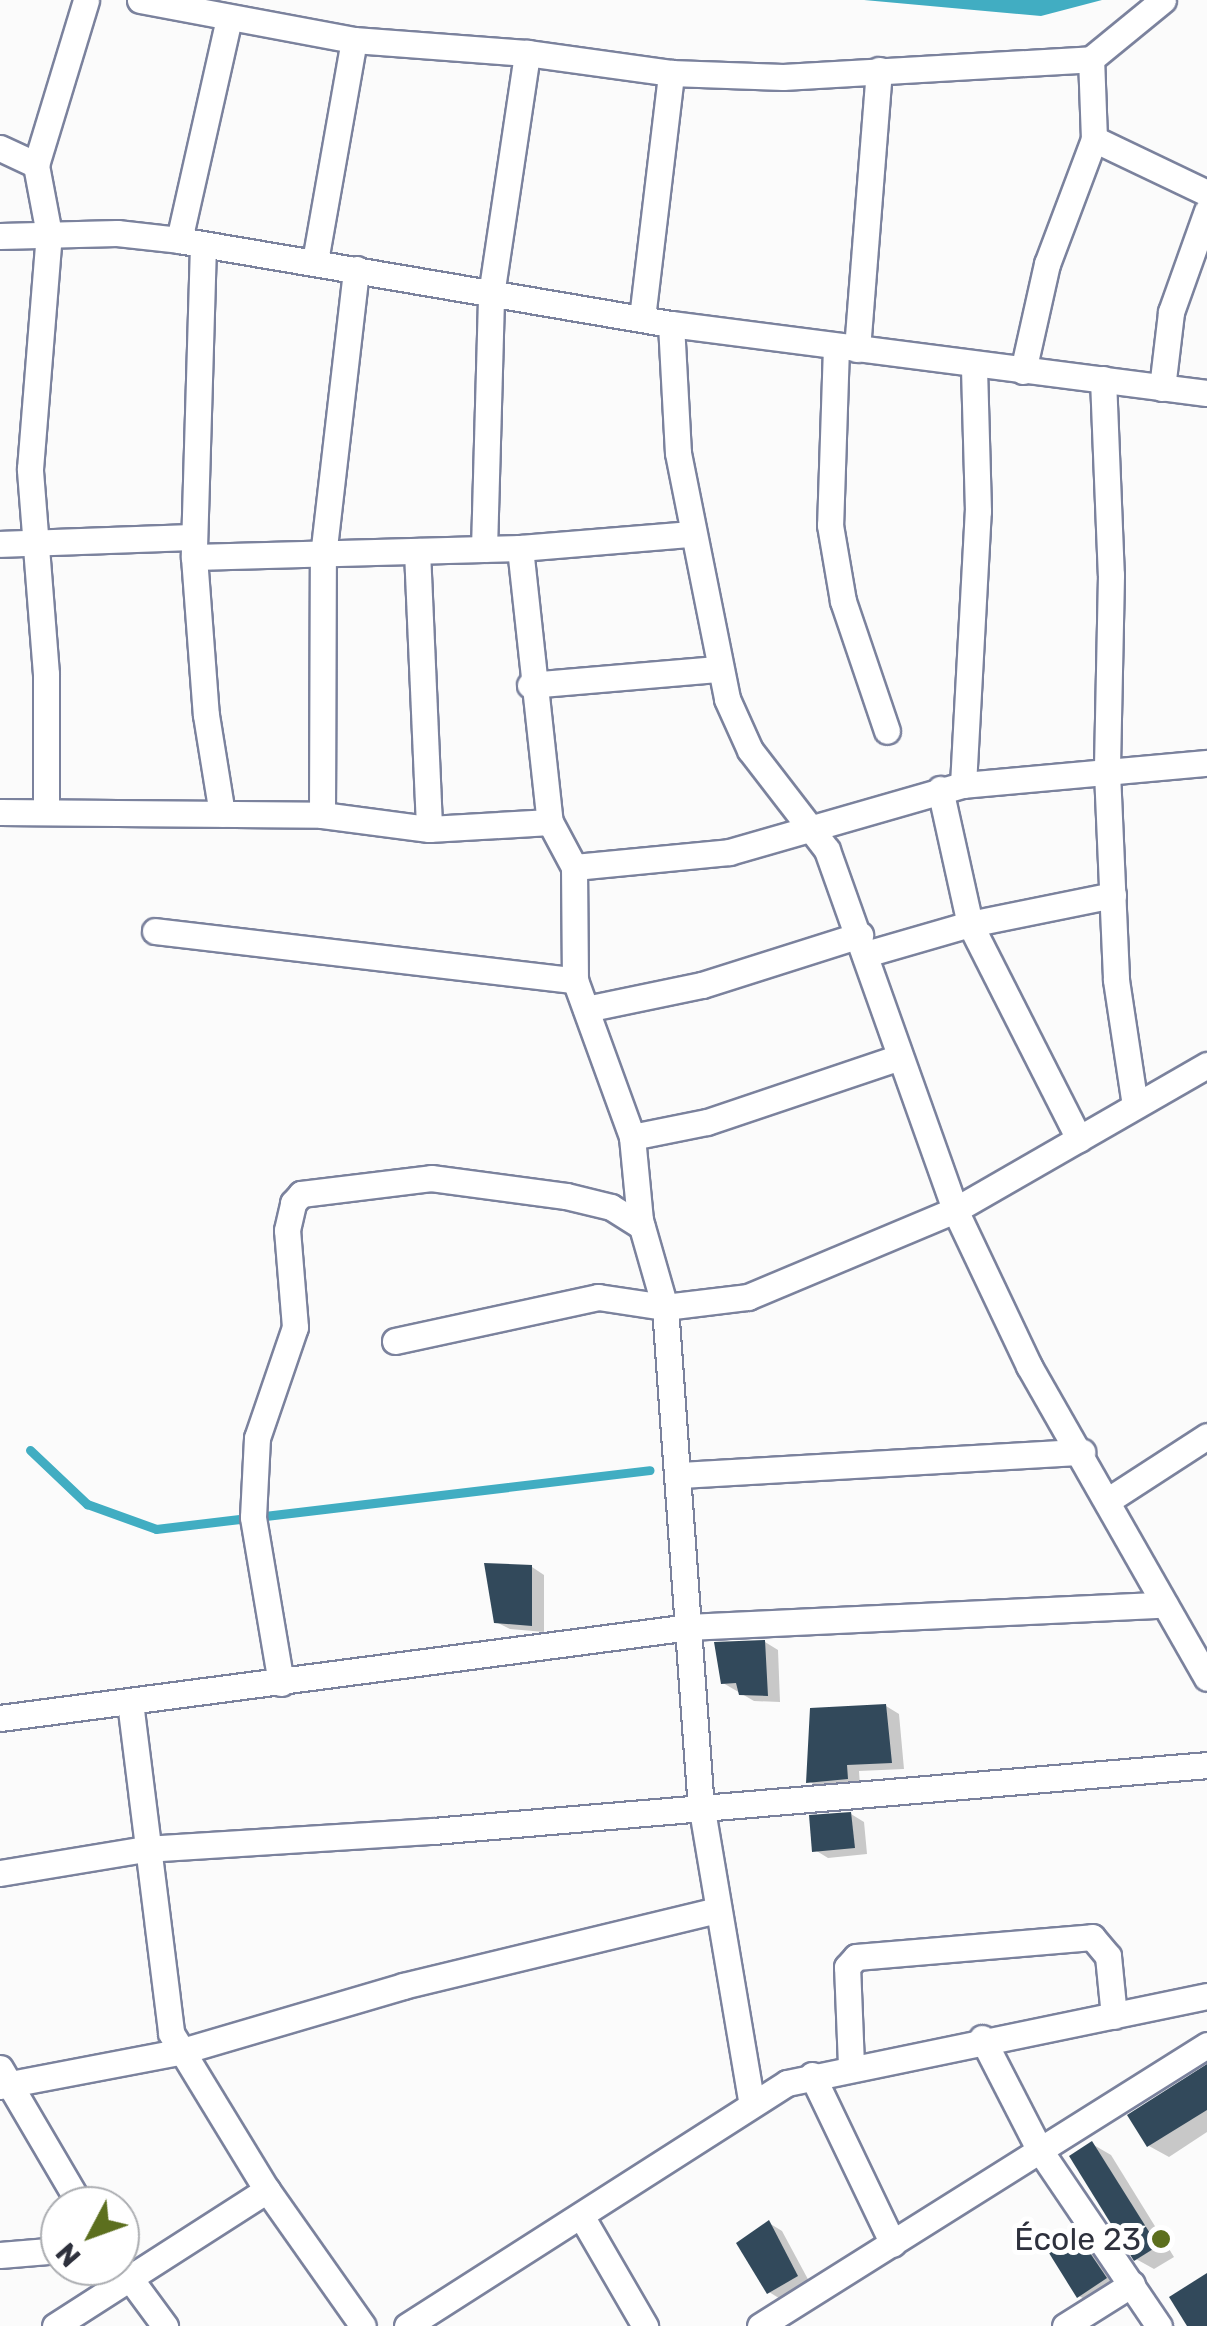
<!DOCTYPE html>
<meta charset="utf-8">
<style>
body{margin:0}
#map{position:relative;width:1207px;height:2326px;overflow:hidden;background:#fbfbfb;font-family:Rubik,sans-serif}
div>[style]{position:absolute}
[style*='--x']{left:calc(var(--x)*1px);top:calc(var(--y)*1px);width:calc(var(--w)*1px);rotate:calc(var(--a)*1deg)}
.water>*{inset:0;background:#41adc2}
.shadow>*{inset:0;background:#0003}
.stream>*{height:9px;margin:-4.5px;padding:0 4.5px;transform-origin:4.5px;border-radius:4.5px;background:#41adc2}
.building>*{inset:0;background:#32495b}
.roads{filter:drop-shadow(2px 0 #7b829d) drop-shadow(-2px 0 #7b829d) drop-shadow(0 2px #7b829d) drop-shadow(0 -2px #7b829d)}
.minor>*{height:25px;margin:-12.5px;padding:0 12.5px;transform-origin:12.5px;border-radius:12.5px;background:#fff}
.dots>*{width:28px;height:28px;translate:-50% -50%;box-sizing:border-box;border:5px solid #fff;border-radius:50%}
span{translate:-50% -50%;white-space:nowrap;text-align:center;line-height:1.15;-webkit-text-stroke:10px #fff;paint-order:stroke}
.poi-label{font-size:32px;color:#2e313d}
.right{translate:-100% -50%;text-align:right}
.north{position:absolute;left:40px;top:2186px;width:100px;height:100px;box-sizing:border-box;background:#fff;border:2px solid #abadb1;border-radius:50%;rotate:229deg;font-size:28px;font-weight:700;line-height:40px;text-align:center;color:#2e313d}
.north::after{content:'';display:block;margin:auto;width:35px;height:45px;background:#5c6f1e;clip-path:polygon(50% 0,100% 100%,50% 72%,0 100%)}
</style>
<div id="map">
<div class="water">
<i style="clip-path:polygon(864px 0,1102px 0,1041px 16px)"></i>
</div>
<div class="shadow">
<i style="clip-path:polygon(532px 1567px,544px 1575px,544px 1632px,510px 1629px,496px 1622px)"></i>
<i style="clip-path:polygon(765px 1642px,778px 1650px,780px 1702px,754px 1701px,723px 1683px)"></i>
<i style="clip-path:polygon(886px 1706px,899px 1714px,904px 1769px,859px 1771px,860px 1786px,821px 1789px,809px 1781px)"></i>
<i style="clip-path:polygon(851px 1814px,864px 1822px,867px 1854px,828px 1858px,815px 1850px)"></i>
<i style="clip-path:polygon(1207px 2066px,1207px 2132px,1169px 2157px,1149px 2146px)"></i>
<i style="clip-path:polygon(1092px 2144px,1111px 2155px,1174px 2257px,1154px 2269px,1136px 2259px)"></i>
<i style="clip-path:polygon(769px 2223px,782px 2231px,810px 2283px,782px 2300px,769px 2292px)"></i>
<i style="clip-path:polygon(1073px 2231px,1086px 2238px,1118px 2286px,1092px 2303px,1079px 2296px)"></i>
</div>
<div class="stream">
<i style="--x:30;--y:1450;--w:79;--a:43.5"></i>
<i style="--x:87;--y:1504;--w:73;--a:19.9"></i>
<i style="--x:156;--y:1529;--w:497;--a:-6.8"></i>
</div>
<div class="building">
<i style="clip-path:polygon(484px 1563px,532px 1565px,532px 1626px,494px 1623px)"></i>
<i style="clip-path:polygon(765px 1640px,768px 1696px,739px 1695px,736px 1683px,721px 1684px,714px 1642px)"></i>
<i style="clip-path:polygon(886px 1704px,892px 1763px,847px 1765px,848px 1779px,806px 1783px,810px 1708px)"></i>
<i style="clip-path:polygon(851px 1812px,855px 1848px,812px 1852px,809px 1815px)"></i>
<i style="clip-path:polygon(1207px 2064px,1207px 2110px,1147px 2147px,1127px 2115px)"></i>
<i style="clip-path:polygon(1092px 2141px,1158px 2246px,1134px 2261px,1069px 2156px)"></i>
<i style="clip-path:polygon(769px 2220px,798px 2276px,767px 2294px,736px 2243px)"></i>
<i style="clip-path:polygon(1073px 2228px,1107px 2278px,1077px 2298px,1044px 2245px)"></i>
<i style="clip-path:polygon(1207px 2273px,1207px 2326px,1187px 2326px,1169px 2297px)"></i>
</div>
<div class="roads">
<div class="minor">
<i style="--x:140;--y:0;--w:218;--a:10.6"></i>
<i style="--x:354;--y:40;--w:173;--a:4.3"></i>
<i style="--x:527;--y:53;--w:145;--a:7.9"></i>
<i style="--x:671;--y:73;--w:112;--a:2"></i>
<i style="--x:783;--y:77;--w:309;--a:-3.3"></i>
<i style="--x:1094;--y:139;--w:125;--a:25.5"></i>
<i style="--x:0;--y:148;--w:40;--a:25"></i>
<i style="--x:0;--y:236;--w:117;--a:-1.5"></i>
<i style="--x:117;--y:233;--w:62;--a:6.4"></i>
<i style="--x:179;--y:240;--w:499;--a:9.7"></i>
<i style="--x:671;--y:324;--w:540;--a:7.34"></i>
<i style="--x:179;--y:240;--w:228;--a:-77.3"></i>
<i style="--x:203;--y:245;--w:312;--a:91.7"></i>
<i style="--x:194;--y:557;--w:158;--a:85.7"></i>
<i style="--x:206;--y:715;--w:100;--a:80.8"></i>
<i style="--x:315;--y:261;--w:224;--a:-80"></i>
<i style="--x:642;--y:318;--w:247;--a:-83.2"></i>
<i style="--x:671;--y:324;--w:129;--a:86.9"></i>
<i style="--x:678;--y:453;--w:251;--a:78.7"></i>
<i style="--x:727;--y:699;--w:56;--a:65.7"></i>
<i style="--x:750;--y:750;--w:126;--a:52.4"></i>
<i style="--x:827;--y:850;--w:382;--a:70.4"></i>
<i style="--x:955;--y:1210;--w:173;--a:64.6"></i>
<i style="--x:1029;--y:1366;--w:359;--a:60.3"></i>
<i style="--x:836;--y:347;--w:178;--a:91.9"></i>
<i style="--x:830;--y:525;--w:77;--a:80.3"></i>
<i style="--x:843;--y:601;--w:137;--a:71.3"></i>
<i style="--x:857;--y:349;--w:280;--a:-85.5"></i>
<i style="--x:1023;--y:371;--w:110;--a:-77.4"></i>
<i style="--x:1047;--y:264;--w:134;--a:-69.4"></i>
<i style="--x:1094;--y:139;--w:80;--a:-92.1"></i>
<i style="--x:1091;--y:59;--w:93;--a:-39.3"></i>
<i style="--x:1103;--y:379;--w:196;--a:87.7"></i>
<i style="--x:1111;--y:575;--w:197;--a:91.2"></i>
<i style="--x:1107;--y:772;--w:208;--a:87.5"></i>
<i style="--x:1116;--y:980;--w:126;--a:81.4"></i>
<i style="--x:1162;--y:388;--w:77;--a:-83.2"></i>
<i style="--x:1171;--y:312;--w:107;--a:-70.4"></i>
<i style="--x:0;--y:544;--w:193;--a:-2.1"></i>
<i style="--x:520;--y:548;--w:276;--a:83.8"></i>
<i style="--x:484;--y:549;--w:254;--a:-88.4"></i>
<i style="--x:491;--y:295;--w:245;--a:-81.5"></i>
<i style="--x:417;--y:551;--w:278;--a:87.5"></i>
<i style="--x:194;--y:557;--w:326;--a:-1.6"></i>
<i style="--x:520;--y:548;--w:172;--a:-4.7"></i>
<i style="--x:530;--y:685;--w:187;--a:-4.9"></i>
<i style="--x:963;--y:785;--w:274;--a:-86.9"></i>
<i style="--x:978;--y:511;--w:144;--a:-91.6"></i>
<i style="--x:940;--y:789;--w:138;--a:77.5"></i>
<i style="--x:970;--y:924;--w:241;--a:63.1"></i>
<i style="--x:46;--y:808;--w:134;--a:-90"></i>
<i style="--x:46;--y:674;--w:206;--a:-94.5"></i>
<i style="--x:30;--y:469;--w:236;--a:-85.4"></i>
<i style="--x:49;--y:234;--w:70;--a:-100.7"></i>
<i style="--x:36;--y:165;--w:172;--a:-73.1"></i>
<i style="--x:0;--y:812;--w:322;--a:0.5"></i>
<i style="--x:322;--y:815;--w:108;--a:7.5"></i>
<i style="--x:429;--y:829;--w:121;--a:-3.3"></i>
<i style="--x:550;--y:822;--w:51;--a:61.9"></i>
<i style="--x:574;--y:867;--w:113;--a:89.5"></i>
<i style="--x:575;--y:980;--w:167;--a:70"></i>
<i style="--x:632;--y:1137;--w:76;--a:-11.3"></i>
<i style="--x:707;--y:1122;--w:200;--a:-18.6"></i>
<i style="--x:322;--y:815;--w:259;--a:-89.8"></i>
<i style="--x:323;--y:556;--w:289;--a:-83.4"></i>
<i style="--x:574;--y:867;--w:156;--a:-5.5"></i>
<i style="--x:729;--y:852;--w:243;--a:-16"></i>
<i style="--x:963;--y:785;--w:245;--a:-5.2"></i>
<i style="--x:155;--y:931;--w:423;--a:6.7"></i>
<i style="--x:866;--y:954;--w:108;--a:-16.1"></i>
<i style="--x:970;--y:924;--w:146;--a:-11.5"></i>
<i style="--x:586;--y:1009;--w:118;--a:-11.7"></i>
<i style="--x:702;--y:985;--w:166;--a:-17.6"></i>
<i style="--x:632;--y:1137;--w:83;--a:84.5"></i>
<i style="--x:640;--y:1220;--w:91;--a:74"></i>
<i style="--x:665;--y:1307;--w:498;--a:85.9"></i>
<i style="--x:701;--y:1804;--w:301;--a:80.4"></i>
<i style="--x:395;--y:1341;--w:208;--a:-12.2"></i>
<i style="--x:598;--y:1297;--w:68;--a:8.5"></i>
<i style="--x:665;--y:1307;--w:84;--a:-6.9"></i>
<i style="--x:748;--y:1297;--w:225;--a:-22.8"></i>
<i style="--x:955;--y:1210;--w:291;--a:-29.9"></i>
<i style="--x:680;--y:1475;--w:403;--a:-3.3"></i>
<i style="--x:1107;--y:1501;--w:119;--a:-33"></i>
<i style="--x:281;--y:1683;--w:168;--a:-99.6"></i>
<i style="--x:253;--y:1517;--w:79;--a:-87.1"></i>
<i style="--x:257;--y:1438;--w:117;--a:-71.1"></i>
<i style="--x:295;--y:1327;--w:97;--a:-94.7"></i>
<i style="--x:287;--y:1230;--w:28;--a:-77"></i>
<i style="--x:293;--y:1203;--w:12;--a:-48"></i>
<i style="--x:301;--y:1194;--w:131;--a:-7"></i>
<i style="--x:431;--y:1178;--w:136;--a:7.6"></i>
<i style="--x:566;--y:1196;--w:46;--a:13.7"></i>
<i style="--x:611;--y:1207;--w:36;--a:32"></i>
<i style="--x:130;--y:1702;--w:334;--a:82.9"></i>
<i style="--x:171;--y:2033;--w:184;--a:58.6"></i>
<i style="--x:267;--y:2190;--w:166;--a:54.8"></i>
<i style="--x:0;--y:1718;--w:695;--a:-7.52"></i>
<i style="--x:689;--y:1627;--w:476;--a:-2.7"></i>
<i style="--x:0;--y:1873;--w:147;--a:-9.4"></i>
<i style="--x:145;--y:1849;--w:289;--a:-3.6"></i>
<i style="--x:433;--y:1831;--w:777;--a:-4.87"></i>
<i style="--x:982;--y:2038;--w:125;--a:62.8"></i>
<i style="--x:1039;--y:2149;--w:214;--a:55.9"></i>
<i style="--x:851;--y:2065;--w:98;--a:-92.3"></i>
<i style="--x:847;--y:1967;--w:13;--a:-48"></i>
<i style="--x:856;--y:1957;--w:237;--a:-4.8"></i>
<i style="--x:1092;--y:1937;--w:25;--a:50"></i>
<i style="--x:1108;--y:1956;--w:60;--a:84.3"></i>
<i style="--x:0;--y:2068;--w:160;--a:59.6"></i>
<i style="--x:812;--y:2075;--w:187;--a:64.4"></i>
<i style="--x:0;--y:2086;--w:182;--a:-10.8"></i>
<i style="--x:179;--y:2052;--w:234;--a:-16.4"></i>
<i style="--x:403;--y:1986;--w:322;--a:-13.6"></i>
<i style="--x:583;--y:2219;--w:124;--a:59.9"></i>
<i style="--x:0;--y:2255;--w:60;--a:-4.8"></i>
<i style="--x:120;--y:2265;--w:76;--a:53.6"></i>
<i style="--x:55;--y:2326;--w:252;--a:-32.7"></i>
<i style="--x:407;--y:2326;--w:451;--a:-32.6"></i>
<i style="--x:787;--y:2083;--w:429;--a:-11.7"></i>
<i style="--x:760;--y:2326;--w:528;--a:-32.15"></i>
<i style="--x:1065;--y:2326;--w:79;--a:-32.1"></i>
</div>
</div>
<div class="dots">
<i style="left:1161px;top:2239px;background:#5c6f1e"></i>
</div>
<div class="poi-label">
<span class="right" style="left:1141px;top:2239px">École 23</span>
</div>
<div class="north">N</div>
</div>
